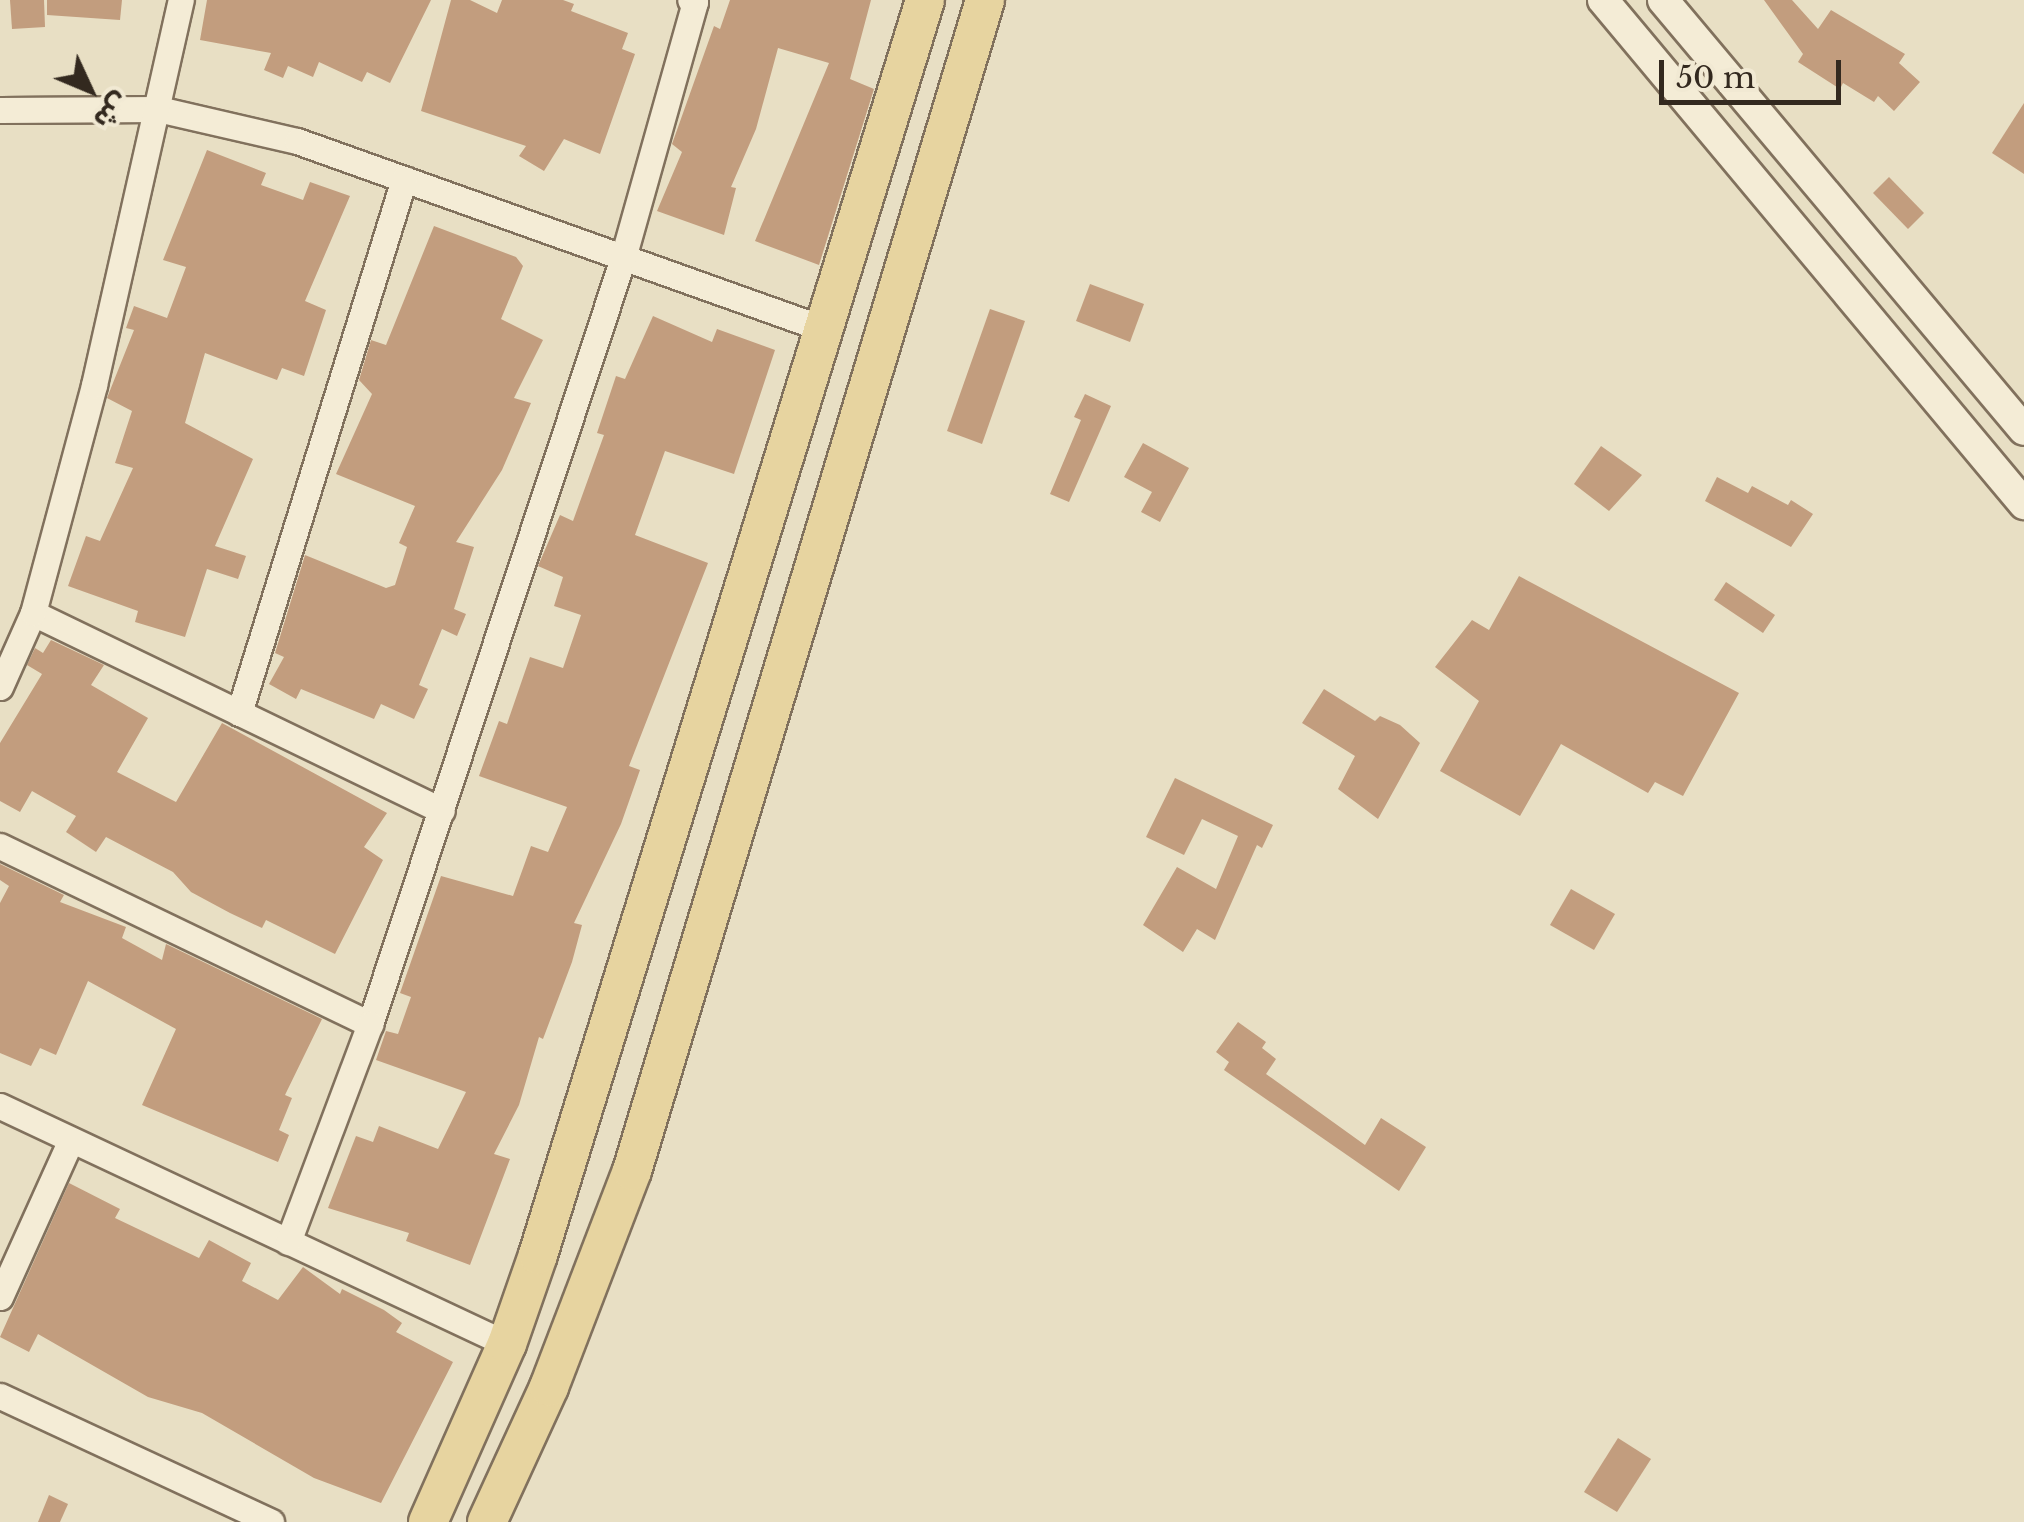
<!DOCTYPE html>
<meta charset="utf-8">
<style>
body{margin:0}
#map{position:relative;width:2024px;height:1522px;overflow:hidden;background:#e8dfc4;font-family:"Libre Baskerville","Noto Sans Arabic",serif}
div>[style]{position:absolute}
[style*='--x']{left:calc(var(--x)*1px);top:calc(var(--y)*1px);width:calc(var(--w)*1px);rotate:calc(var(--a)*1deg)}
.building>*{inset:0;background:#c29d7e}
.roads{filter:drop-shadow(2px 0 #81715d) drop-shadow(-2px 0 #81715d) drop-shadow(0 2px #81715d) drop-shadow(0 -2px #81715d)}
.minor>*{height:25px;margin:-12.5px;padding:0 12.5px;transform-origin:12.5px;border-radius:12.5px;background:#f4ecd6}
.tertiary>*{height:30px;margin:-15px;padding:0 15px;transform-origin:15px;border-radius:15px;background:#f4ecd6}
.primary>*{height:38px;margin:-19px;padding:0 19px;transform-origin:19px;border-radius:19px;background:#e7d4a0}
span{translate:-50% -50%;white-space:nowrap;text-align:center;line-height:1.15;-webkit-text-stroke:8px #f1e9d3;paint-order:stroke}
.north{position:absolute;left:40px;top:40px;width:100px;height:100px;-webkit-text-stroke:8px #f1e9d3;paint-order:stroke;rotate:134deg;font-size:28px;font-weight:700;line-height:40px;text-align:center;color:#33291f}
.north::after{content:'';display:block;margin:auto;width:35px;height:45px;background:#33291f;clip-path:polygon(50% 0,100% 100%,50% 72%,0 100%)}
.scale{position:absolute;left:1659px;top:60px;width:182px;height:45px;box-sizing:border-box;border:5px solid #33291f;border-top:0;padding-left:12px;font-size:30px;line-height:35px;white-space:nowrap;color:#33291f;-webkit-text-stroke:8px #f1e9d3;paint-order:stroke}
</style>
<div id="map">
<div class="building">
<i style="clip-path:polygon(10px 0,44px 0,45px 27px,12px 29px)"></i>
<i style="clip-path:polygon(47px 0,122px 0,120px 20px,47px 15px)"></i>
<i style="clip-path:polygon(207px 0,431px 0,390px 83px,367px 72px,362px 82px,319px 62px,313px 77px,288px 66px,283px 78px,264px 70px,271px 53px,200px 40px)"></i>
<i style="clip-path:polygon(451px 0,470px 0,497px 13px,502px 0,563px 0,574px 4px,571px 11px,628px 33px,622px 49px,635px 54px,600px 154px,564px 139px,544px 171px,519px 156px,526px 146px,421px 111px)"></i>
<i style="clip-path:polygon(730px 0,871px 0,850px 79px,874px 89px,819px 265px,755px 241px,829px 63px,778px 48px,756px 129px,731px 187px,736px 188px,724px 235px,657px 211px,682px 152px,672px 144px,714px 26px,720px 29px)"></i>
<i style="clip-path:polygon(1764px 0,1792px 0,1818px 29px,1831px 10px,1905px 54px,1899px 63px,1920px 82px,1894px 111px,1878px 96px,1874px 102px,1843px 83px,1840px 89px,1798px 62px,1803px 54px)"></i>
<i style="clip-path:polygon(2024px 103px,2024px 174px,1992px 153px)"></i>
<i style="clip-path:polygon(207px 150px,266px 173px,261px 185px,303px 200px,310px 182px,350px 196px,305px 301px,326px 310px,304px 376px,282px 368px,277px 380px,205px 353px,185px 423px,253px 459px,215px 546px,246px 556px,238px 579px,207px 569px,185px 637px,135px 622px,138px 611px,68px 586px,86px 536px,100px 541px,133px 468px,115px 463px,132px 411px,107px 398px,134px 330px,126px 328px,134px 306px,167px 318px,186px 267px,163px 260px)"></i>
<i style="clip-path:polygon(1889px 177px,1924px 213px,1908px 229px,1873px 193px)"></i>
<i style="clip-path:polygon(434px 226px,516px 257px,523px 266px,501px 319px,543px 340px,514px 398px,531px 403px,502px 470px,456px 542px,474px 547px,454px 609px,466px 614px,457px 636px,442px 629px,419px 685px,428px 689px,414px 719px,381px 704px,374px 719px,301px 689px,296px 699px,269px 684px,284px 657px,275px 653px,305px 555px,386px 588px,395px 585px,407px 547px,399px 543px,415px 506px,336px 474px,372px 394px,359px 380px,371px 340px,386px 345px)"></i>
<i style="clip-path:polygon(1090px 284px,1144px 304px,1130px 342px,1076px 321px)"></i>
<i style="clip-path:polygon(990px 309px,1025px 321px,982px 444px,947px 431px)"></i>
<i style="clip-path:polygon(653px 316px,712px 342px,717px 329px,775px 350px,734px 474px,665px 451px,635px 535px,708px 563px,629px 766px,640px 770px,621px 824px,574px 923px,582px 925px,572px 962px,543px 1039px,539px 1037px,519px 1105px,494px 1154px,510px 1159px,470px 1265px,406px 1241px,409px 1233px,328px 1208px,356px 1136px,373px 1142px,379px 1126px,438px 1149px,466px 1092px,376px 1060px,386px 1031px,398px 1034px,411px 997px,400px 993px,441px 876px,513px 896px,531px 846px,548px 852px,567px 807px,479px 776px,499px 721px,507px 724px,530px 657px,563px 668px,581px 615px,554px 606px,563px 577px,538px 566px,560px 515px,573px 521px,604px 435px,597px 433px,616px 376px,625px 379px)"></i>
<i style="clip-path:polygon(1085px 394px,1111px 406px,1069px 502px,1050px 494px,1081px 420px,1074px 417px)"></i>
<i style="clip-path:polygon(1143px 443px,1189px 468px,1160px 522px,1141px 512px,1152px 492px,1124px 477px)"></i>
<i style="clip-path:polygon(1601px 446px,1642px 475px,1609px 511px,1574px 484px)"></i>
<i style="clip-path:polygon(1717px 477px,1748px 493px,1752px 486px,1788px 505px,1791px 500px,1813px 514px,1791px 547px,1705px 501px)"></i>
<i style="clip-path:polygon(1519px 576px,1739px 693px,1683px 796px,1655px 782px,1648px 793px,1561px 744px,1520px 816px,1440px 771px,1479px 701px,1435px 667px,1472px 620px,1489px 630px)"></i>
<i style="clip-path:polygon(1726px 582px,1775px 615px,1763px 633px,1714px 600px)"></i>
<i style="clip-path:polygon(51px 640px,104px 665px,91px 685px,148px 718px,117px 772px,176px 802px,222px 723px,387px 813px,364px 847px,383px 860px,335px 954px,266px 920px,262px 928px,230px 913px,191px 892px,173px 872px,106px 837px,96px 852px,66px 832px,76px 816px,32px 791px,20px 812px,0 801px,0 743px,42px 674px,27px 665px,35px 648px,43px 653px)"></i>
<i style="clip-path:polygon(1324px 689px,1375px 721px,1380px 716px,1400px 725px,1420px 743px,1378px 819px,1338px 789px,1355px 756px,1302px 723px)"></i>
<i style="clip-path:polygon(1175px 778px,1273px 825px,1262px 848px,1257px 845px,1215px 940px,1197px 929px,1183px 952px,1143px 925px,1177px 867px,1216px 889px,1238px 836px,1202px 819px,1184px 855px,1146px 837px)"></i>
<i style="clip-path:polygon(0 864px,64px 895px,60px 902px,126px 927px,122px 938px,162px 960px,166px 944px,322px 1019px,285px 1095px,292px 1098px,279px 1130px,289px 1135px,278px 1162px,142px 1105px,176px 1029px,88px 981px,56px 1055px,40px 1048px,31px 1066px,0 1053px,0 903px,9px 886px,0 880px)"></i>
<i style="clip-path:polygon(1571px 889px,1615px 914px,1594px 950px,1550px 925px)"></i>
<i style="clip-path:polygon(1238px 1022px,1266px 1042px,1262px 1048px,1276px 1059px,1266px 1074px,1365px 1145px,1381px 1118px,1426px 1147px,1399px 1191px,1224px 1070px,1229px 1062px,1216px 1052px)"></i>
<i style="clip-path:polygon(69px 1183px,120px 1209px,115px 1218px,199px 1258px,209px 1240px,251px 1263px,242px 1281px,278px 1300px,303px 1267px,340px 1294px,342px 1289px,384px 1310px,402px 1323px,396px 1332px,453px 1362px,381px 1503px,314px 1478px,202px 1413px,148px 1397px,38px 1334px,29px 1352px,0 1337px)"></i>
<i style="clip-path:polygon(1618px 1438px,1651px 1459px,1617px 1512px,1584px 1492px)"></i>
<i style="clip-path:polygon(49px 1495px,68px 1504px,60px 1522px,38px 1522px)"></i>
</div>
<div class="roads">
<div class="minor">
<i style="--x:0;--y:110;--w:158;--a:-0.4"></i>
<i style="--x:158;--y:109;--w:143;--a:13"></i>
<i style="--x:297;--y:141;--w:560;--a:19.63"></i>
<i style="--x:33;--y:613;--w:454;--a:25.8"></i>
<i style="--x:0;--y:687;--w:81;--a:-66"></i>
<i style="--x:33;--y:613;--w:236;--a:-75"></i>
<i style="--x:94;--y:385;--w:395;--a:-77.3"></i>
<i style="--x:239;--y:713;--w:559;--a:-72.83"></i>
<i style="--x:0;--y:846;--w:411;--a:25.7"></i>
<i style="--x:370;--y:1024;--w:807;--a:-71.72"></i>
<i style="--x:623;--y:258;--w:266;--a:-74.3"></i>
<i style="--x:695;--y:2;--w:5;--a:-158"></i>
<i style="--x:0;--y:1106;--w:560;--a:25.15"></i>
<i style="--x:288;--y:1242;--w:233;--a:-69.4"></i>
<i style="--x:0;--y:1297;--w:172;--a:-65.7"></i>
<i style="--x:0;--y:1396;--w:299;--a:24.9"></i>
</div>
<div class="tertiary">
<i style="--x:1603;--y:0;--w:657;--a:50.13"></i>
<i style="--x:1663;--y:0;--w:561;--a:49.99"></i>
</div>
<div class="primary">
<i style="--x:428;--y:1522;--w:195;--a:-66.1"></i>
<i style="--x:507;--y:1344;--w:94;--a:-70.8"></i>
<i style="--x:538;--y:1255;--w:1313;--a:-72.86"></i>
<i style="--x:487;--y:1522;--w:149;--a:-65.3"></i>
<i style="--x:549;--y:1387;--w:231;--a:-69"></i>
<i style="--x:632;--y:1171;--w:1223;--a:-73.22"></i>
</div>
</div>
<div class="north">ش</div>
<div class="scale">50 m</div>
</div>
